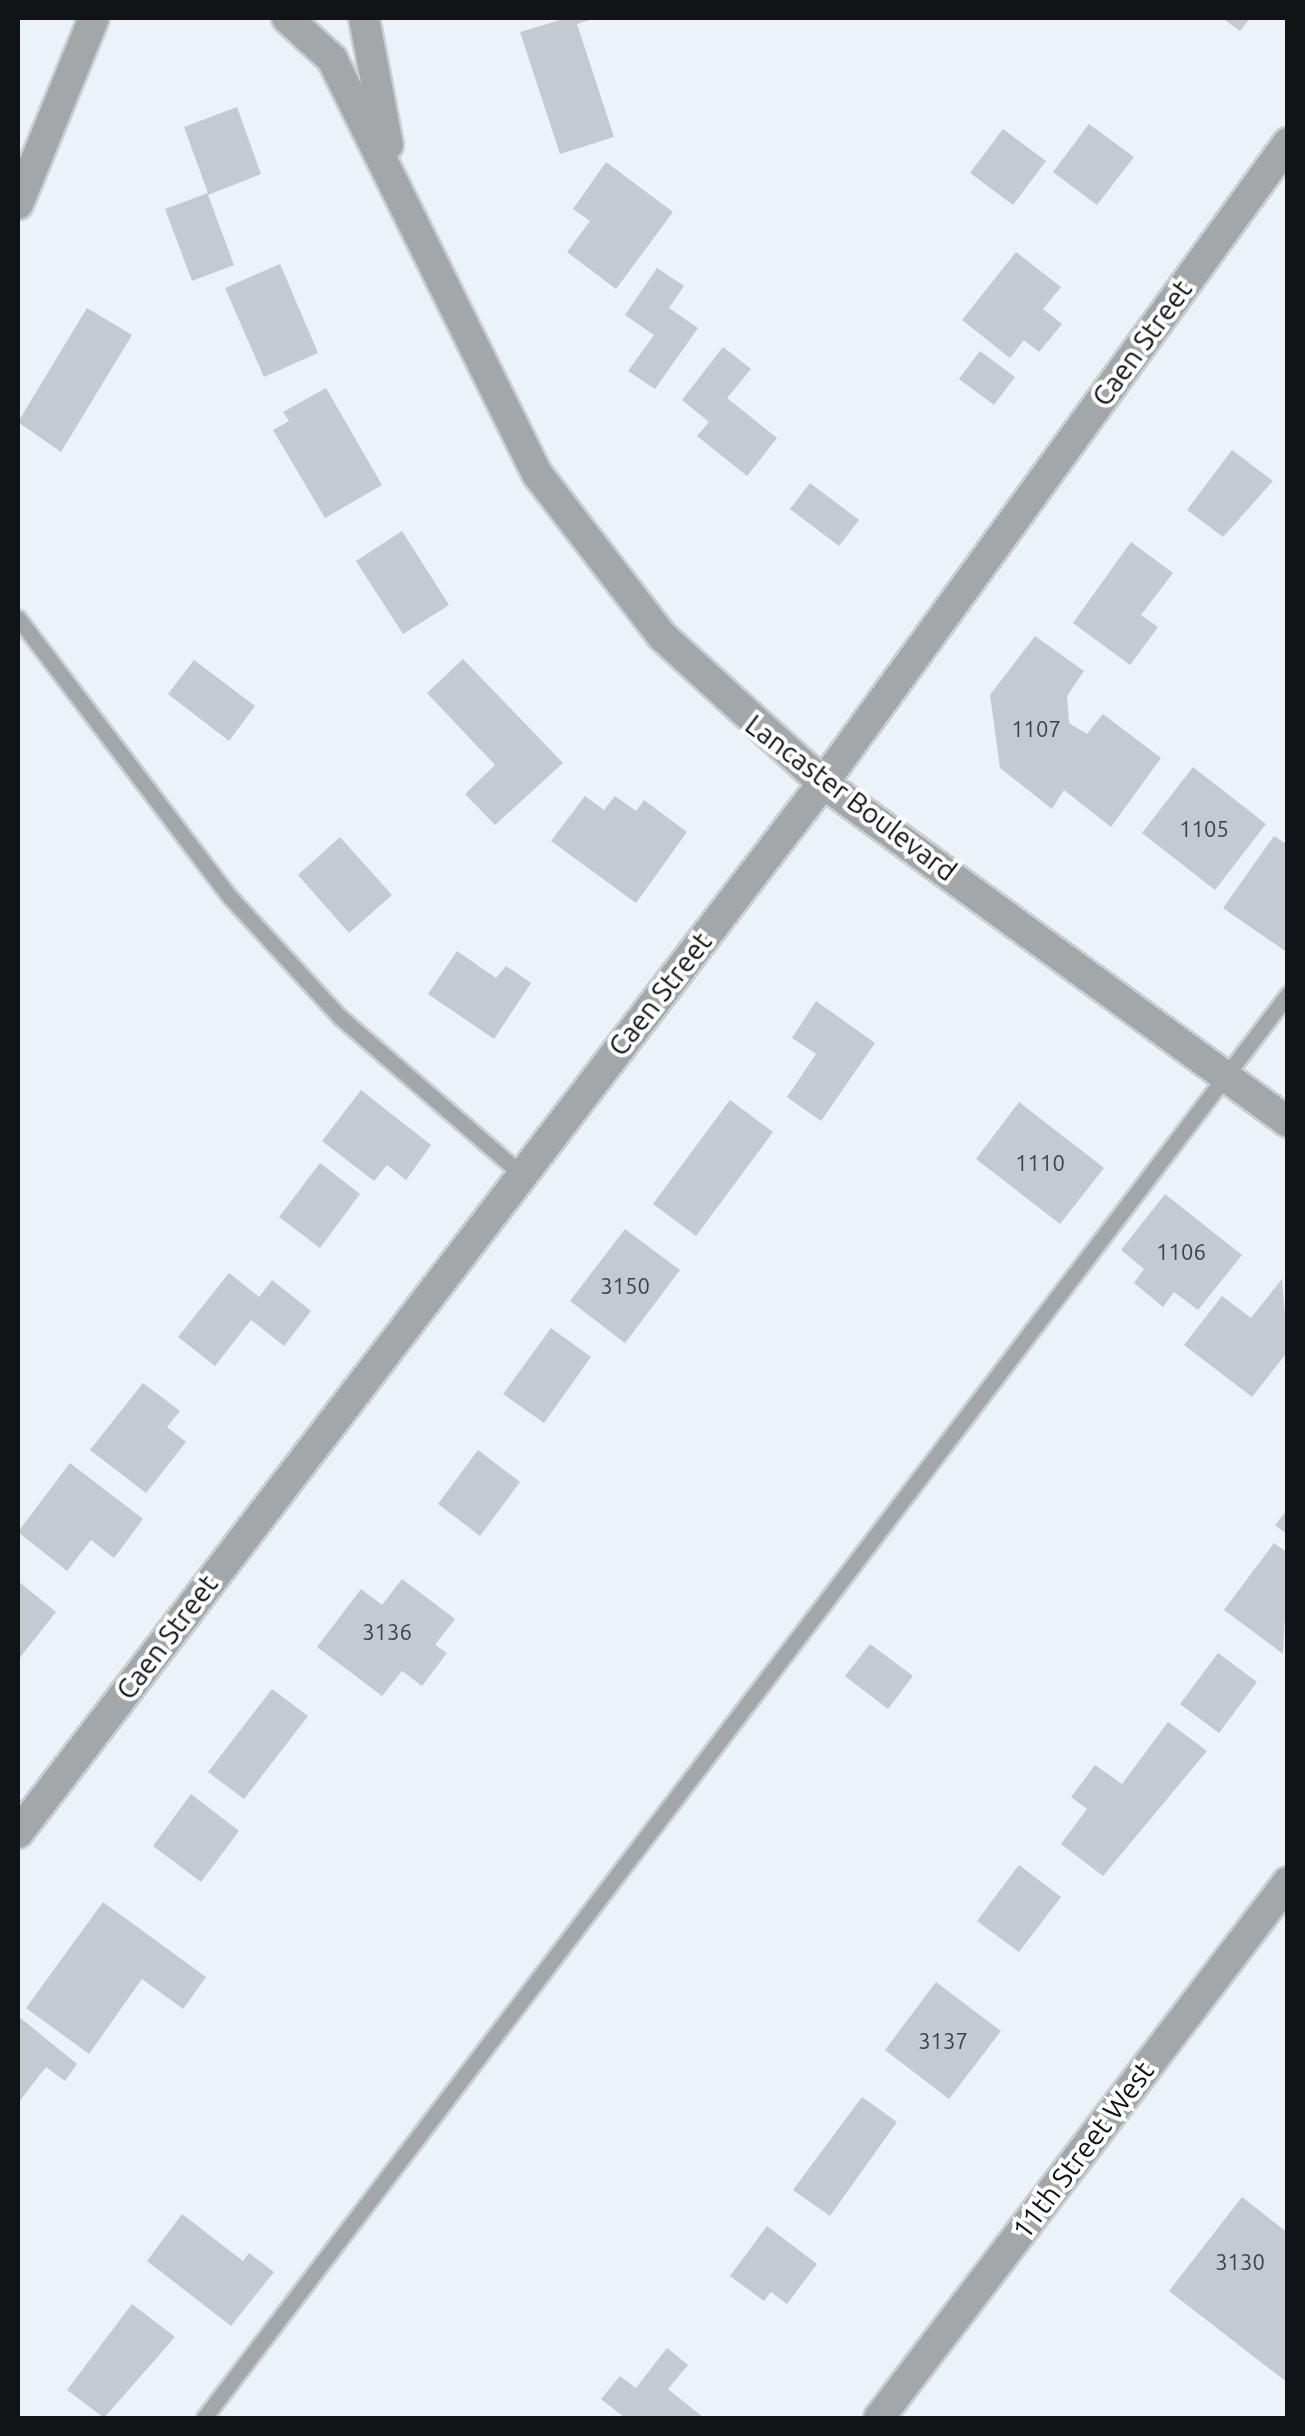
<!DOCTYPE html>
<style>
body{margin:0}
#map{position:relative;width:1305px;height:2436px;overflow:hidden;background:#ebf3f9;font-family:Ubuntu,sans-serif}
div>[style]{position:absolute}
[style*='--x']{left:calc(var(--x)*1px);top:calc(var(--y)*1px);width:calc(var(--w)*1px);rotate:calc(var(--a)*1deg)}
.building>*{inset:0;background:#c3cad1}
.roads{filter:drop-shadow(2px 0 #c8cfd5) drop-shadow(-2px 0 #c8cfd5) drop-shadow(0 2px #c8cfd5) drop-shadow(0 -2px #c8cfd5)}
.lane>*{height:15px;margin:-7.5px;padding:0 7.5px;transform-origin:7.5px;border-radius:7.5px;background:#a4a7a9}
.street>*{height:30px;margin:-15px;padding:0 15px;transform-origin:15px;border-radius:15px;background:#a4a7a9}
span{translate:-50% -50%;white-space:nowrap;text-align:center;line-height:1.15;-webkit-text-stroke:8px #fff;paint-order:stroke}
.number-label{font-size:22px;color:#3e4145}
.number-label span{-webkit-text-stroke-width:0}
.street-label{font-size:28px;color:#111316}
.frame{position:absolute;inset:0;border:20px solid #111316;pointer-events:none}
</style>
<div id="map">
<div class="building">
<i style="clip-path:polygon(567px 18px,596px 18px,577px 24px,614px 137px,560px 154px,520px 32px)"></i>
<i style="clip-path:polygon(1222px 18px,1250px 18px,1240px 31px)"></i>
<i style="clip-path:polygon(237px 107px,261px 174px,208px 195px,234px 265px,192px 281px,165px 209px,208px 193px,184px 127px)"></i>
<i style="clip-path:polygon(1089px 124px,1134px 157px,1097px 205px,1053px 172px)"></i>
<i style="clip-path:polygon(1003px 129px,1046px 161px,1013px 205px,970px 173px)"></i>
<i style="clip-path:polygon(606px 162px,673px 212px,616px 289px,567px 252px,590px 221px,573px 209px)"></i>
<i style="clip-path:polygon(1016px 252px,1061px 287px,1043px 309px,1062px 324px,1039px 352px,1024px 340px,1010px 358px,962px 320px)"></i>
<i style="clip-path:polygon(280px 264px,318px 353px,264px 377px,225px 288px)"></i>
<i style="clip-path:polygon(657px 268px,684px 286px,669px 308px,698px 328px,655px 389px,628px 371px,654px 335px,625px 315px)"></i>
<i style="clip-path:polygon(87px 308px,132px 335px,61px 452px,18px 422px)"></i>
<i style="clip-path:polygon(723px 347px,751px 369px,727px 398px,777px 438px,747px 476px,697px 436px,709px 422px,682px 400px)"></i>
<i style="clip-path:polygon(980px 351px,1015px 377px,994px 405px,959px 379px)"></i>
<i style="clip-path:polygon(326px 388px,382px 485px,325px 518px,273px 430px,289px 421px,283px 412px)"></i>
<i style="clip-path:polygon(1232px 450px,1273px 481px,1223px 537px,1187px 510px)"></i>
<i style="clip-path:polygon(810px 483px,859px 520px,839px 546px,790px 509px)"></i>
<i style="clip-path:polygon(402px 531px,449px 605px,403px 634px,356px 561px)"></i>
<i style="clip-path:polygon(1131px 542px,1173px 573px,1141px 615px,1158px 627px,1130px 665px,1073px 623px)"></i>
<i style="clip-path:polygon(1035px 636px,1084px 671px,1067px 696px,1069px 723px,1087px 734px,1103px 714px,1161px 758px,1111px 827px,1064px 790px,1052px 809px,1000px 768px,990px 695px)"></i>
<i style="clip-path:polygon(463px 659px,563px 763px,495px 825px,465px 794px,495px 765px,427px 693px)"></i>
<i style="clip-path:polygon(194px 660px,255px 706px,229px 741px,168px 694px)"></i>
<i style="clip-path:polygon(1193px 767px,1266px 824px,1215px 890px,1142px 833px)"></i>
<i style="clip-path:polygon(585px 796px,604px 810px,615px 796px,636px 811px,644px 800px,687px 832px,636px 903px,551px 841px)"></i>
<i style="clip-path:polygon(1274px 836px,1288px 845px,1288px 953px,1223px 908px)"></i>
<i style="clip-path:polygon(340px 837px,392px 895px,349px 933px,298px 875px)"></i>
<i style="clip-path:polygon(457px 951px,496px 978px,506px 966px,531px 983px,494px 1039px,428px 994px)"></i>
<i style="clip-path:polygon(816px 1001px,875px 1043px,821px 1121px,787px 1097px,816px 1054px,792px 1038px)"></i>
<i style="clip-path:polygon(361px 1090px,431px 1145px,406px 1180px,387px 1165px,374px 1181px,322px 1141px)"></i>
<i style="clip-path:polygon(730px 1100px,773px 1132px,696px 1236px,653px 1204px)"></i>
<i style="clip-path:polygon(1019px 1102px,1104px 1168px,1060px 1224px,976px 1159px)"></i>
<i style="clip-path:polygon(320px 1163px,360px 1194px,320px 1248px,279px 1217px)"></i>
<i style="clip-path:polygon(1165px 1194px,1242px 1255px,1198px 1310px,1174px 1292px,1163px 1307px,1134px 1283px,1144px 1269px,1121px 1250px)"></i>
<i style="clip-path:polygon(625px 1229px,680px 1270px,625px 1343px,570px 1301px)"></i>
<i style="clip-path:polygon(229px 1273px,259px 1297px,272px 1280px,311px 1311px,284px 1346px,251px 1320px,215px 1366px,178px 1337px)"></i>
<i style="clip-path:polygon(1282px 1279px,1288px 1351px,1252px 1397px,1184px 1345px,1222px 1296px,1251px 1318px)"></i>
<i style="clip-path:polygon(551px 1328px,591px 1357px,544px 1423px,503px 1394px)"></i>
<i style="clip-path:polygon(143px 1383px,180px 1411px,167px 1427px,186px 1442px,146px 1493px,90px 1450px)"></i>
<i style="clip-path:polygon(478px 1450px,520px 1482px,480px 1536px,438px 1504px)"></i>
<i style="clip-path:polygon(70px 1463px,143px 1519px,114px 1558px,91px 1540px,67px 1571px,18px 1532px)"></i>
<i style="clip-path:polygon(1288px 1509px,1288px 1535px,1275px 1525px)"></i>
<i style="clip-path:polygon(1274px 1543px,1288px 1553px,1283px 1654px,1224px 1610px)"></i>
<i style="clip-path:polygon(402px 1579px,455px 1619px,435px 1645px,447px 1653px,422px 1686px,402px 1671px,382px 1696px,317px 1647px,361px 1589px,382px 1605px)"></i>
<i style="clip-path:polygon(18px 1581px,56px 1612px,18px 1660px)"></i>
<i style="clip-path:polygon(870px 1644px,913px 1676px,888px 1709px,845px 1676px)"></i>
<i style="clip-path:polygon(1218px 1653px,1257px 1682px,1219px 1733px,1180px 1704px)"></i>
<i style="clip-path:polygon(272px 1689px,308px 1716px,244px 1799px,208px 1772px)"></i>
<i style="clip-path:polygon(1168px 1722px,1207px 1751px,1103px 1876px,1061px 1844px,1087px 1809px,1071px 1797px,1095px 1765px,1122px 1784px)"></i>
<i style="clip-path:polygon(191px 1794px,239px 1831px,201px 1882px,153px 1846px)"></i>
<i style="clip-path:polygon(1019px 1865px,1061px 1897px,1019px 1952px,977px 1921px)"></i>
<i style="clip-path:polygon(103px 1902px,206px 1977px,183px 2009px,142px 1979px,89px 2054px,26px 2008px)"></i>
<i style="clip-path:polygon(936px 1982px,1001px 2031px,949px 2099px,885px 2050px)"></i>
<i style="clip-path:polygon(18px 2016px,77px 2064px,65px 2081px,46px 2067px,18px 2103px)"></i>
<i style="clip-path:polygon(862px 2097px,897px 2122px,830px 2216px,793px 2190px)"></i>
<i style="clip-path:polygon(1242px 2197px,1288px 2233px,1288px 2383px,1169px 2291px)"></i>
<i style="clip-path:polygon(182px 2214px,243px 2261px,249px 2253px,274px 2272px,231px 2326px,147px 2261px)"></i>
<i style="clip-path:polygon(767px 2226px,817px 2264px,787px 2304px,771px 2292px,764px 2301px,730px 2276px)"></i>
<i style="clip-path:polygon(132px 2304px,175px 2337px,104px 2418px,67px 2390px)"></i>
<i style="clip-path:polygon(667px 2348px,688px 2365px,668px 2389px,704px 2418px,625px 2418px,601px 2399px,620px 2376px,636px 2388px)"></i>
</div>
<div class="roads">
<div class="lane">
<i style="--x:18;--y:618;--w:350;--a:52.8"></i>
<i style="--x:230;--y:897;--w:163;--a:47.5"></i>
<i style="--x:340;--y:1017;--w:240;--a:40.9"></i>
<i style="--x:204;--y:2418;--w:1790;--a:-52.72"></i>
</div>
<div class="street">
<i style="--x:287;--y:18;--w:61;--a:42.3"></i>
<i style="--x:332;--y:59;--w:464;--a:63.7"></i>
<i style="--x:538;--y:475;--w:203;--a:52.4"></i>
<i style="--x:662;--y:636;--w:218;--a:42.4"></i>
<i style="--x:823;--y:783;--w:575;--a:36.09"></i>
<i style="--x:364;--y:18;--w:129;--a:79.3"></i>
<i style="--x:18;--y:204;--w:201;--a:-67.8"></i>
<i style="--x:18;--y:1833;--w:1323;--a:-52.52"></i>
<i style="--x:823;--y:783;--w:791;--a:-54"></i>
<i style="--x:879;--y:2418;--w:674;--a:-52.65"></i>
</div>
</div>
<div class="number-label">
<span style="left:1036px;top:729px">1107</span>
<span style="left:1204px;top:829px">1105</span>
<span style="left:1040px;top:1163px">1110</span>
<span style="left:1181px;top:1252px">1106</span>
<span style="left:625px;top:1286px">3150</span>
<span style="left:387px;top:1632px">3136</span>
<span style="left:943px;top:2041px">3137</span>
<span style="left:1240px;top:2262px">3130</span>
</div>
<div class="street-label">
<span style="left:1142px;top:343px;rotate:-54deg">Caen Street</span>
<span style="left:851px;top:798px;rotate:37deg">Lancaster Boulevard</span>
<span style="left:660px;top:994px;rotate:-52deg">Caen Street</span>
<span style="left:167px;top:1637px;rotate:-53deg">Caen Street</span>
<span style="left:1083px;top:2150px;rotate:-53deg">11th Street West</span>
</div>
<div class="frame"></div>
</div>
